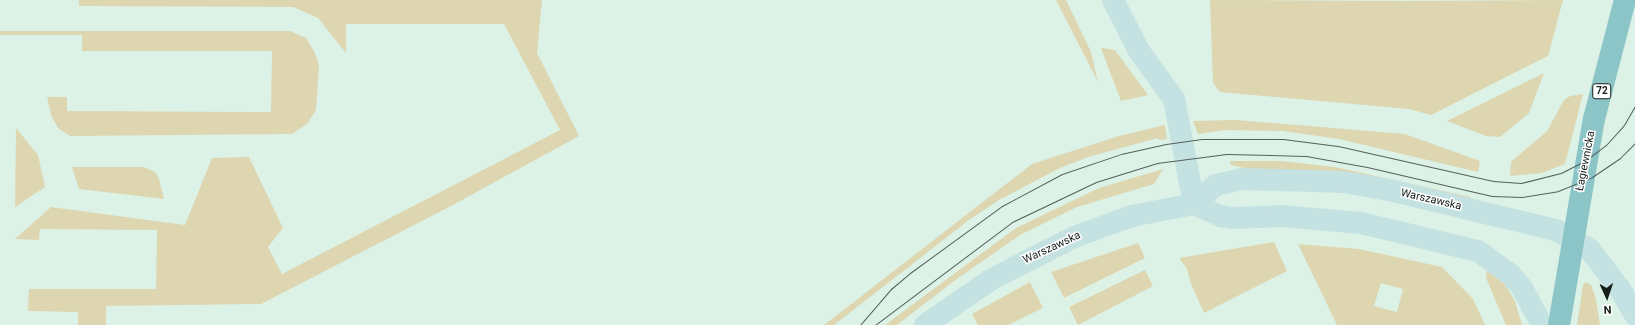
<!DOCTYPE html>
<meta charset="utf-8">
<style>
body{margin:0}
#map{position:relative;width:1635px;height:325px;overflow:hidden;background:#dcf2e7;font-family:Roboto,sans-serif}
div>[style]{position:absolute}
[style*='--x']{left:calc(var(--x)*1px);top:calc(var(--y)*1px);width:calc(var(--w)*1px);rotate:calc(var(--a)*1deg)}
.green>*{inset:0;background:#ddd6b1}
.secondary>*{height:22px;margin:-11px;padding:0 11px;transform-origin:11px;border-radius:11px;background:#c5e2e3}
.primary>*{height:22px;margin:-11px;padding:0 11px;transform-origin:11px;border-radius:11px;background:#8cc5c7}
.tram>*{height:1px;margin:-0.5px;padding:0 0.5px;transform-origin:0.5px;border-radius:0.5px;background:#536059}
span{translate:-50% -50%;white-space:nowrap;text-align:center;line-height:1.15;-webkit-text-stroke:3px #fff;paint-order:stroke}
.shield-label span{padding:1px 3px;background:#fff;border:1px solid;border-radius:3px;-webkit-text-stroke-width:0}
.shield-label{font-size:10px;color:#161e1a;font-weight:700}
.street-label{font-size:11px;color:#161e1a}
.north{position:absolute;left:1587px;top:277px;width:40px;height:40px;-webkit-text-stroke:3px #fff;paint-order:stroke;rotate:177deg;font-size:11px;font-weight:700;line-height:16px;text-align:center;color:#161e1a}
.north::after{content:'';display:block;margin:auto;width:14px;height:18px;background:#161e1a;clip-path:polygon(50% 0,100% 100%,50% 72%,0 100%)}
</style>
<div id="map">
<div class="green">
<i style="clip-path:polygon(79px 0,542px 0,537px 53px,579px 136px,451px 206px,261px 304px,106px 306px,106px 325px,78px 325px,78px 312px,28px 311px,29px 289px,156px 289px,157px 230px,40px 229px,39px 240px,15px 239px,51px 207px,185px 225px,212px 158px,249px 157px,283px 228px,268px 247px,282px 274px,560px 130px,504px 24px,346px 24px,346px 53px,318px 18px,293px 7px,79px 6px)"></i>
<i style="clip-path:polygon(1056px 0,1066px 0,1091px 52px,1098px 82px)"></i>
<i style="clip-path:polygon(1210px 0,1402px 1px,1563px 0,1548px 56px,1431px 115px,1409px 109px,1220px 92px,1213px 83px)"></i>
<i style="clip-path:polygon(0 31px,290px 31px,306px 38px,314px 51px,319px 65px,316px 110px,307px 124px,292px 134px,70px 136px,58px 128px,51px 115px,47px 97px,67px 97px,67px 111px,271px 112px,272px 51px,82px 51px,82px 35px,0 35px)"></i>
<i style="clip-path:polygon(1101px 48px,1115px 50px,1148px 95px,1121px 101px)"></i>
<i style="clip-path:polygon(1544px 73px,1529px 113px,1500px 137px,1486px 136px,1447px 121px)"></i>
<i style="clip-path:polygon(1583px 94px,1565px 164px,1542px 173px,1510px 176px,1511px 162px,1547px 131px,1564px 100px,1570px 96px)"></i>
<i style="clip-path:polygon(1236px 120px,1405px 134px,1480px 161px,1478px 172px,1339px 139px,1283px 131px,1225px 130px,1198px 134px,1193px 121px)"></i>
<i style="clip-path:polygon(1165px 125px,1167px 139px,1159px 140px,1158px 138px,1088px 157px,1060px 168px,999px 200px,969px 220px,834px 325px,824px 325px,1032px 164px,1119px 136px)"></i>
<i style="clip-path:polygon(16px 128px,38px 155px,45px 187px,15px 207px)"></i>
<i style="clip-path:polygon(1230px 161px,1281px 161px,1335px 167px,1470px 197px,1470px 200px,1248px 169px,1231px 165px)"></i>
<i style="clip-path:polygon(72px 167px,144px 167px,155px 172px,159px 179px,164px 199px,79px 189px)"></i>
<i style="clip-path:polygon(1163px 169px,1154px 184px,1077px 207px,1020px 235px,954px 281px,897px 325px,885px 325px,1016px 228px,1099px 188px)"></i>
<i style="clip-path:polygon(1274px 242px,1287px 271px,1204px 313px,1191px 284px,1187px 269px,1179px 258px)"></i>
<i style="clip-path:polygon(1138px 243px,1145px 258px,1064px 298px,1051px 272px)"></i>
<i style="clip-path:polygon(evenodd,1298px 244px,1359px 249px,1442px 267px,1473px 299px,1485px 325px,1337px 325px,1298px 244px,1381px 283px,1403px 289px,1397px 312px,1374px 306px,1381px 283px)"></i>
<i style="clip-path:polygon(1487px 269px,1504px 283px,1515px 301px,1522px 325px,1506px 325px,1486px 278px)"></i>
<i style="clip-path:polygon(1145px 270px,1153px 286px,1078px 325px,1069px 307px)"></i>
<i style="clip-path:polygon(1030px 282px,1043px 308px,1008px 325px,978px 325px,972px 314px)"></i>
<i style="clip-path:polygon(1586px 282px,1591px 285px,1596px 299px,1600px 325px,1577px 325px,1583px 285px)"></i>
</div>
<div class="secondary">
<i style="--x:1113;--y:0;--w:57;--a:63"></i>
<i style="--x:1139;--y:51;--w:59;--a:53.9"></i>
<i style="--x:1174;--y:99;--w:107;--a:79.2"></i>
<i style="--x:1194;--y:204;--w:30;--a:24"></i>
<i style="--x:1221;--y:216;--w:11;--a:10"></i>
<i style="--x:1232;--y:218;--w:50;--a:-2.3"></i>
<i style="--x:1282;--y:216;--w:79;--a:5.1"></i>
<i style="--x:1361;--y:223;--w:120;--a:13.5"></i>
<i style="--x:1478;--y:251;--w:39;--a:36"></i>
<i style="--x:1510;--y:274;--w:18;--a:49"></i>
<i style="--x:1522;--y:288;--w:42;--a:61.6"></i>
<i style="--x:925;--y:325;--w:81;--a:-34.5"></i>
<i style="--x:992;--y:279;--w:92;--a:-27.1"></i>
<i style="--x:1074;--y:237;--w:62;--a:-19.9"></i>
<i style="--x:1132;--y:216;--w:63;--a:-11"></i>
<i style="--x:1194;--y:204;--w:29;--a:-41"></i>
<i style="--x:1216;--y:185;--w:26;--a:-13"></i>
<i style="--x:1241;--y:179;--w:102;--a:1.7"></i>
<i style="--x:1343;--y:182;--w:47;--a:9.9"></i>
<i style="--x:1389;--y:190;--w:172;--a:13.5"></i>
<i style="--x:1556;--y:230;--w:39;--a:30"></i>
<i style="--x:1590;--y:250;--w:49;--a:52.4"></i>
<i style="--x:1620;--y:289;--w:30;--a:60"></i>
</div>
<div class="primary">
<i style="--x:1559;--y:325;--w:209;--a:-80.4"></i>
<i style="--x:1594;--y:119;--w:123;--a:-75.4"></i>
</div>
<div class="tram">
<i style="--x:860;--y:325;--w:48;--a:-49.3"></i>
<i style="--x:891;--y:289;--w:25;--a:-40"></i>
<i style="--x:910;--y:273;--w:114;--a:-36.1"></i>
<i style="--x:1002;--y:206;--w:68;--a:-28.1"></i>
<i style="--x:1062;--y:174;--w:62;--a:-18.7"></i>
<i style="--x:1121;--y:154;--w:46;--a:-12.5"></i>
<i style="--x:1166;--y:144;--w:36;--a:-8"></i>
<i style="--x:1202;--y:139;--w:81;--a:0"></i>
<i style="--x:1283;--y:139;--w:55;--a:7.3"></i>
<i style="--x:1338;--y:146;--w:159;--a:12.7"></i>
<i style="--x:1493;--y:181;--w:28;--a:4"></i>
<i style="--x:1521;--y:183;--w:41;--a:-14"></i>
<i style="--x:1561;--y:173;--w:28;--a:-27"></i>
<i style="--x:1586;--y:160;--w:26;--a:-37"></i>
<i style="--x:1607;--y:144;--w:25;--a:-48"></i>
<i style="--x:1624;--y:125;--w:22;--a:-60"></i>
<i style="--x:875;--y:325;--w:171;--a:-36.9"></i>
<i style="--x:1012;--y:222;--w:93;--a:-25.5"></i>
<i style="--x:1096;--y:182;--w:64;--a:-17.3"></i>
<i style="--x:1157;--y:163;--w:70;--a:-7.4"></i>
<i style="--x:1226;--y:154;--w:80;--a:1.4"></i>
<i style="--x:1306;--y:156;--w:62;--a:10.2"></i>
<i style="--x:1367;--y:167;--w:128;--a:13.1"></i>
<i style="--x:1492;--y:196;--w:30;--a:2"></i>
<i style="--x:1522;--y:197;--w:36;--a:-9"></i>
<i style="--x:1558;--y:191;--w:37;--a:-22"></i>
<i style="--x:1592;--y:177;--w:34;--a:-34"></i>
<i style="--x:1620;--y:158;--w:21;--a:-45"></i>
</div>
<div class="shield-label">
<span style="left:1602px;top:91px">72</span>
</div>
<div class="street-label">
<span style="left:1586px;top:161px;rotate:-79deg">Łagiewnicka</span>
<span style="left:1431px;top:200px;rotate:13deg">Warszawska</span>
<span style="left:1052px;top:248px;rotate:-25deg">Warszawska</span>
</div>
<div class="north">N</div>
</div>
